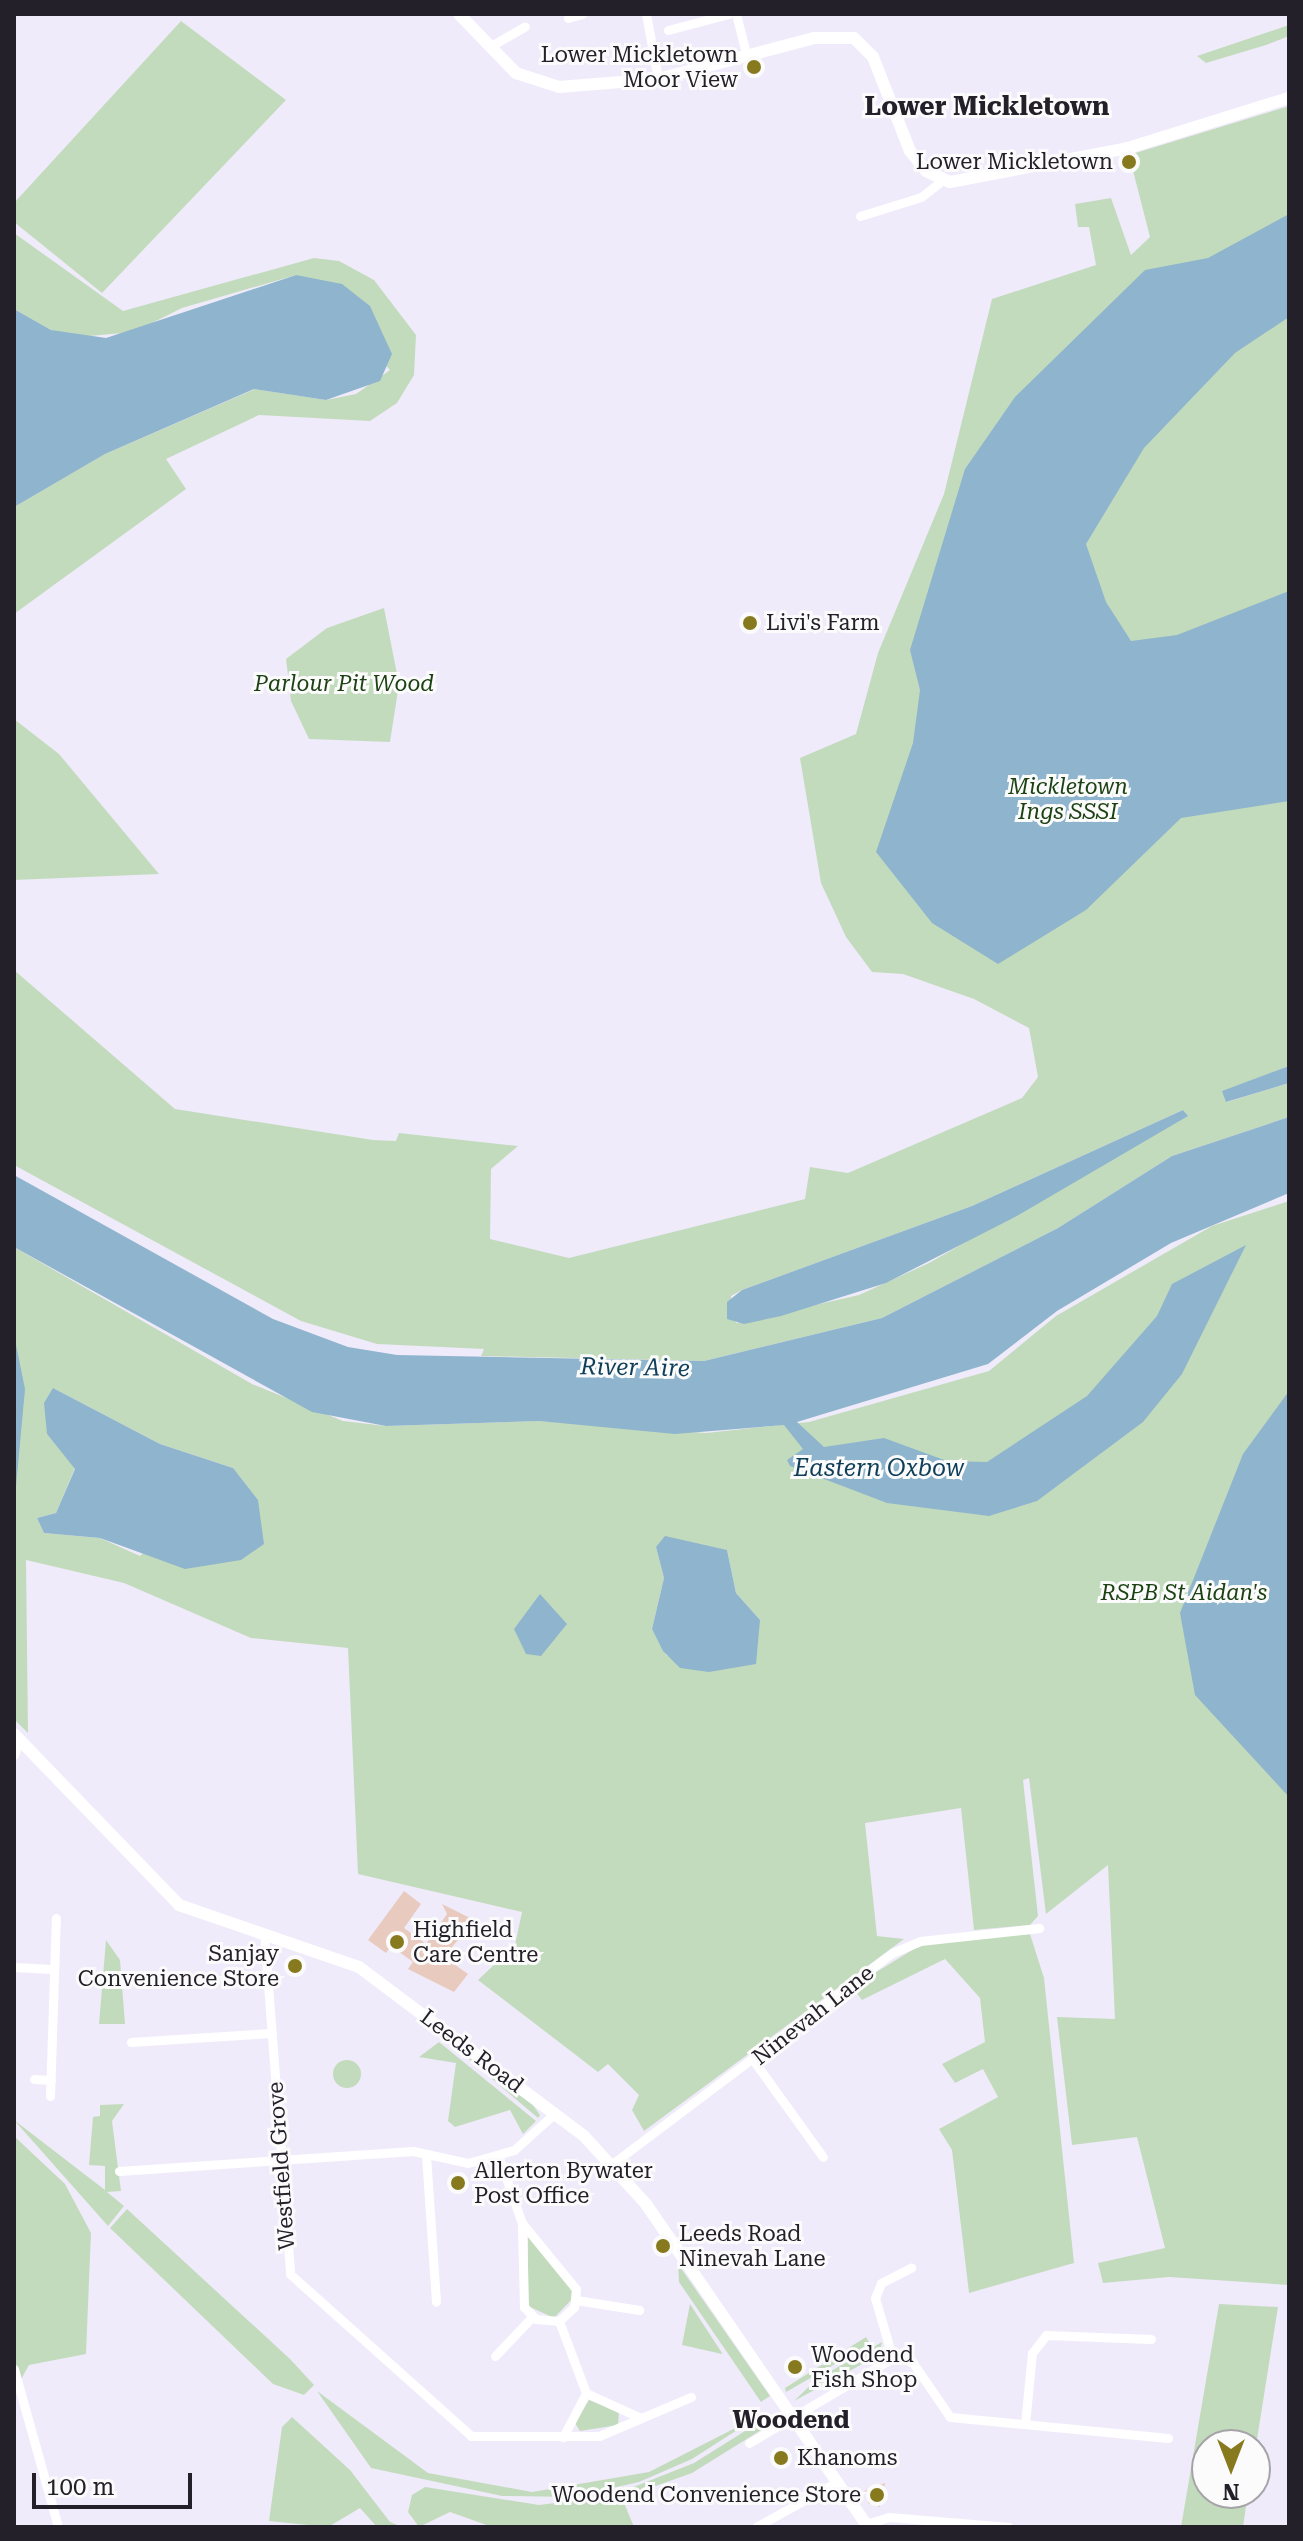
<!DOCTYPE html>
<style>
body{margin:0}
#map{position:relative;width:1303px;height:2541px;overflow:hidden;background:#f0ebfb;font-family:"Roboto Serif",serif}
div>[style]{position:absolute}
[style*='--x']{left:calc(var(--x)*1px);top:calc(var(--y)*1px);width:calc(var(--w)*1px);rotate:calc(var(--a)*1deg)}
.green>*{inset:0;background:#c3dbbd}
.round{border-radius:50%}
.water>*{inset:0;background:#8fb4cd}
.building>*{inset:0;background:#e8cabe}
.street>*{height:9px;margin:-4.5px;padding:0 4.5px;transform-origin:4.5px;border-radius:4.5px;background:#fff}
.secondary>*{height:12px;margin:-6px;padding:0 6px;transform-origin:6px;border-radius:6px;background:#fff}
.dots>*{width:22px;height:22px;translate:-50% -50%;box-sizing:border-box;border:4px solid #fbfbfb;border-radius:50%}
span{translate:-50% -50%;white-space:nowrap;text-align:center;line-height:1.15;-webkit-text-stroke:6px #fbfbfb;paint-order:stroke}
.poi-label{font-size:22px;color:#24202a}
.right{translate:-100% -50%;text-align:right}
.left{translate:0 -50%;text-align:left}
.park-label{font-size:22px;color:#1c4113;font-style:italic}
.street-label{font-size:22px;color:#24202a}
.water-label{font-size:24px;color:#0f3e59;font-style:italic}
.neighbourhood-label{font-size:24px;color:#24202a;font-weight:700}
.quarter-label{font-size:26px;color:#24202a;font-weight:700}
.frame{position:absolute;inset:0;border:16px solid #24202a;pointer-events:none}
.north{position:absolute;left:1191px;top:2429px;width:80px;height:80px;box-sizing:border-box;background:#fbfbfb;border:2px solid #a5a3a7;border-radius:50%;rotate:180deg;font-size:22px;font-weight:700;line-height:32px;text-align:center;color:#24202a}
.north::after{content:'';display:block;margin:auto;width:28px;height:36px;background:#87791e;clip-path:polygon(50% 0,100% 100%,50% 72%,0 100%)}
.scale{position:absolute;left:32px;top:2473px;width:160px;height:36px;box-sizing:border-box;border:4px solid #24202a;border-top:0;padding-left:10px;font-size:24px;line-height:28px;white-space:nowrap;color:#24202a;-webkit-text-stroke:6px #fbfbfb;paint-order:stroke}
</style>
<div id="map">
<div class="green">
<i style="clip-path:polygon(181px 21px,286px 100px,102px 293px,14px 222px,14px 203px)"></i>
<i style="clip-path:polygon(1289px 25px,1289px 36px,1266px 45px,1206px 63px,1197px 56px)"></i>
<i style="clip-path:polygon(evenodd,1289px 106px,1289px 1066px,1223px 1091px,1227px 1102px,1289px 1083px,1289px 1117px,1172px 1156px,1058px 1228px,882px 1318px,704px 1361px,481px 1356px,484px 1349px,377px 1344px,301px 1321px,14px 1165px,14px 970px,175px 1109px,373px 1140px,396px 1141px,399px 1133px,518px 1146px,491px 1169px,490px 1239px,569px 1258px,805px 1199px,810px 1167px,848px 1173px,1022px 1098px,1038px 1077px,1029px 1028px,974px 999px,903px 974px,872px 972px,846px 937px,821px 883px,800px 758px,856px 734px,878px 653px,944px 494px,992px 299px,1096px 265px,1089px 227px,1078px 227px,1075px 204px,1111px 198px,1131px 255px,1150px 237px,1129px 155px,1289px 106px,1183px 1110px,1187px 1116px,929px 1263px,859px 1295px,736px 1323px,731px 1296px,742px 1290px,972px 1206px,1183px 1110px)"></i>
<i style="clip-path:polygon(14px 233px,123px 311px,314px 258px,339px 261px,374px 280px,416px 335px,414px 375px,397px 403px,370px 421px,259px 415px,166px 459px,186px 489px,14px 614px,14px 507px,20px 503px,105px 454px,255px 389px,326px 400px,356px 394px,390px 370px,296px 275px,182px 308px,134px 332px,78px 337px,51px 330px,14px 309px)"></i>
<i style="clip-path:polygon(384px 608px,399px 684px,390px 742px,309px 739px,291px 701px,286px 659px,327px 628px)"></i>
<i style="clip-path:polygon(14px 719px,59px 754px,159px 874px,14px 880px)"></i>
<i style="clip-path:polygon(evenodd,1289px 1201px,1289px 2285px,1169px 2277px,1103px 2283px,1098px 2263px,1165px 2248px,1137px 2137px,1072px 2145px,1057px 2017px,1115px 2019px,1108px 1865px,1046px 1914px,1029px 1778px,1023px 1780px,1038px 1916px,1030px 1925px,974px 1930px,961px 1808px,865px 1823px,877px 1936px,904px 1939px,644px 2131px,632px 2110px,639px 2095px,608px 2064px,598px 2072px,478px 1980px,515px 1945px,522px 1912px,358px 1874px,348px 1648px,251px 1638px,124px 1583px,26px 1560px,28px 1733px,14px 1719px,14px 1247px,252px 1384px,343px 1421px,386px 1426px,539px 1421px,706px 1433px,809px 1422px,989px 1371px,1056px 1316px,1212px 1226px,1289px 1201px,53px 1388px,160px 1444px,233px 1468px,140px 1556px,100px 1538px,44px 1533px,37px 1518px,56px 1513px,75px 1468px,47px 1434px,53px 1388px,1289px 1201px,656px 1547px,727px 1550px,736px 1593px,760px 1620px,667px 1656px,652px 1629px,664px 1578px,656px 1547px)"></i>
<i style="clip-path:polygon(1030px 1934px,1044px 1978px,1074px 2263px,969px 2293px,952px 2150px,939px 2129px,998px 2097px,983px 2069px,955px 2083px,942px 2064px,985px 2042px,980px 1998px,945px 1959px,862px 2000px,852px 1987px,922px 1944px)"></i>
<i style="clip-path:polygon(106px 1940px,120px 1960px,125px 2024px,99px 2024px)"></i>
<i style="clip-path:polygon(443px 2037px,532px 2104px,540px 2115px,538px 2118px)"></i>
<i style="clip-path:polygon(439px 2042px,536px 2121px,523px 2134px,510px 2110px,455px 2127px,448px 2121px,456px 2063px,419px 2057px)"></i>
<i class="round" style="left:333px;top:2060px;width:28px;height:28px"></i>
<i style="clip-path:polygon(124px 2104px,112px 2121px,121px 2191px,107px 2192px,124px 2206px,108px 2226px,14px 2120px,105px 2190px,105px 2166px,89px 2165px,93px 2117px,100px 2116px,100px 2105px)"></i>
<i style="clip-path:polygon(14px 2136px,65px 2184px,91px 2233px,86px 2354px,29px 2365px,14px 2392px)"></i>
<i style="clip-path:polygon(127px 2209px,290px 2359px,314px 2385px,304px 2395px,273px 2384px,110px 2228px)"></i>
<i style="clip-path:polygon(528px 2236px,570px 2282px,574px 2297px,554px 2318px,528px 2306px)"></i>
<i style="clip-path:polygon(678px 2264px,770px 2396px,761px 2402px,679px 2282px)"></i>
<i style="clip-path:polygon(690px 2304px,722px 2353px,722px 2354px,682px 2345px)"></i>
<i style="clip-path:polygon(1219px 2304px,1278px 2307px,1255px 2452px,1255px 2445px,1207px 2445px,1207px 2493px,1248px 2493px,1243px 2527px,1181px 2527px)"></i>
<i style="clip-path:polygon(866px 2337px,870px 2344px,786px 2392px,785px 2388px)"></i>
<i style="clip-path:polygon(882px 2342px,879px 2355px,794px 2401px,817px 2379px)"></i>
<i style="clip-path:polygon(317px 2391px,428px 2473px,532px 2492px,649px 2472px,759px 2416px,692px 2459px,639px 2482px,572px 2497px,502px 2496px,371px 2468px)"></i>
<i style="clip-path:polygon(589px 2400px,619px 2412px,618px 2425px,580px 2431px,575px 2423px)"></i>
<i style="clip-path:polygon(292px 2417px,350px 2470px,390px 2522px,402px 2527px,377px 2527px,360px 2508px,328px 2527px,269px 2521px,282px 2427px)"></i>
<i style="clip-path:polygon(761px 2421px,766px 2427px,692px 2473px,622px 2498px,634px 2527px,492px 2527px,450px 2512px,419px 2527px,408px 2512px,412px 2495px,425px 2487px,539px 2505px,611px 2496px,694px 2463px)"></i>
</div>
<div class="water">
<i style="clip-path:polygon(1289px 214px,1289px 317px,1235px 353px,1144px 448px,1086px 544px,1106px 602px,1131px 641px,1177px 635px,1289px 591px,1289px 801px,1181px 818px,1086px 910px,998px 964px,932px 923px,876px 852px,913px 743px,920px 690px,910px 650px,965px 469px,1015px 397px,1145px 270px,1208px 258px)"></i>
<i style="clip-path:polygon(296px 275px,342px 284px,370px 306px,392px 354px,380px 381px,326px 400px,254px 389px,105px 454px,14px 507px,14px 309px,51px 330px,106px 338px)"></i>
<i style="clip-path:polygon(1289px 1066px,1289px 1083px,1226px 1102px,1222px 1091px)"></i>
<i style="clip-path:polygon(1183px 1110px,1188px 1116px,1015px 1217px,886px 1283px,781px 1316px,744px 1324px,727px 1319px,727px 1302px,742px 1290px,972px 1206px)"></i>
<i style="clip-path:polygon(1289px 1117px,1289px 1193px,1171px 1243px,1057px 1311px,988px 1364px,797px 1422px,824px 1447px,884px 1438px,947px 1461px,987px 1462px,1087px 1396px,1157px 1316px,1172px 1284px,1246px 1245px,1182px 1374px,1143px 1422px,1037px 1501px,989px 1516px,887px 1503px,790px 1466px,787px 1460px,803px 1449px,784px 1425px,675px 1434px,539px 1421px,386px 1426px,312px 1412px,14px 1247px,14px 1175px,273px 1319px,348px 1347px,397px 1355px,704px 1361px,882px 1318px,1058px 1228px,1172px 1156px)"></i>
<i style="clip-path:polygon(14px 1335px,25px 1389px,14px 1508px)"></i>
<i style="clip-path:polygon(53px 1388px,160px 1444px,233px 1468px,258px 1500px,264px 1544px,241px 1560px,185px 1569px,100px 1538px,44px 1533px,37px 1518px,56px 1513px,75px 1469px,47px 1434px,44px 1403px)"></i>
<i style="clip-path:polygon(1289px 1391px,1289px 1797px,1195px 1695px,1180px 1613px,1243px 1454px)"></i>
<i style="clip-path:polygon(665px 1536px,727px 1550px,736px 1593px,760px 1620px,756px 1664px,709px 1672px,680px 1668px,663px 1651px,652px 1629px,664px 1578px,656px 1547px)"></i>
<i style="clip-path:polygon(540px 1594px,567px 1624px,541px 1656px,526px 1654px,514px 1629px)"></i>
</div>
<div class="building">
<i style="clip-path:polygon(404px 1891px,421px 1904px,404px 1928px,426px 1944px,447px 1914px,442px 1904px,474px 1920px,444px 1957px,468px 1974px,454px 1992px,408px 1969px,413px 1962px,391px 1946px,386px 1953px,368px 1940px)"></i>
<i style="clip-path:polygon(885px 2483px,880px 2507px,868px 2503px,871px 2493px,864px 2491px)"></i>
</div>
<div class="street">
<i style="--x:646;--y:14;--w:66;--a:79.5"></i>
<i style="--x:736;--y:14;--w:44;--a:75.7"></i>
<i style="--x:568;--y:18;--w:15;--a:-16"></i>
<i style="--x:668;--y:30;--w:63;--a:-14.7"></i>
<i style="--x:491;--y:46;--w:39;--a:-30"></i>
<i style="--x:860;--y:216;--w:64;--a:-17.3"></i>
<i style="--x:921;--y:197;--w:28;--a:-38"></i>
<i style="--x:14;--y:1755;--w:16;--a:-72"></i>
<i style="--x:264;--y:1933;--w:342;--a:85.6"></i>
<i style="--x:290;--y:2274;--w:243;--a:41.8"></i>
<i style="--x:471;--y:2436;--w:128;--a:0"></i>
<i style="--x:599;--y:2436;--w:100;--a:-23"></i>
<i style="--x:14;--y:1967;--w:37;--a:3"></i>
<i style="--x:131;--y:2042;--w:141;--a:-3.7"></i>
<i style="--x:754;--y:2061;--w:118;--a:54.3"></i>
<i style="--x:34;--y:2079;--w:17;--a:3"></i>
<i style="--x:50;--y:2096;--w:178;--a:-88.1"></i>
<i style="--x:426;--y:2155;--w:147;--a:86.1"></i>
<i style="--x:498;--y:2155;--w:72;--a:70.6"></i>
<i style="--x:522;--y:2223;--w:85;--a:50.7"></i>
<i style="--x:576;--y:2289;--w:18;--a:96"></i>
<i style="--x:574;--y:2307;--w:21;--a:137"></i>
<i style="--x:559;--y:2321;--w:23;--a:-175"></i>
<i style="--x:536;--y:2319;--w:17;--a:-135"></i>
<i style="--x:524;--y:2307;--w:84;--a:-91.4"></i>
<i style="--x:612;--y:2164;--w:351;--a:-37"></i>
<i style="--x:892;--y:1953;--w:30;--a:-23"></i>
<i style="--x:920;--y:1941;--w:120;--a:-6.2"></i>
<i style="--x:119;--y:2171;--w:295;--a:-3.9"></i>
<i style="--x:413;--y:2151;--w:56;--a:12.3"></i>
<i style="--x:468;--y:2163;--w:48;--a:-15.8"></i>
<i style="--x:514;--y:2150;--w:55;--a:-42.1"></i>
<i style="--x:576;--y:2300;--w:64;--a:9"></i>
<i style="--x:559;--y:2321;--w:77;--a:69.4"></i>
<i style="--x:586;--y:2393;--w:50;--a:117.6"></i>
<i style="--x:495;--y:2356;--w:54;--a:-46.5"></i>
<i style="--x:892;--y:2356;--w:60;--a:-106.3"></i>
<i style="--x:875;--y:2298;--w:16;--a:-68"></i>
<i style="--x:881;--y:2283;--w:34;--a:-27"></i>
<i style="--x:14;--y:2369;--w:164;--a:74.4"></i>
<i style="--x:586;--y:2393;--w:60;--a:24.4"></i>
<i style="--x:1025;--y:2424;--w:71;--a:-84.4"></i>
<i style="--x:1032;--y:2353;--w:23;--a:-52"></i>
<i style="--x:1046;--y:2335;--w:105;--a:2.2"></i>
<i style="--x:749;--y:2443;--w:173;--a:-30.6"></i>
<i style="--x:898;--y:2355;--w:17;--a:28"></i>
<i style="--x:913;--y:2363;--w:65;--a:55.6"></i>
<i style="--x:950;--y:2417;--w:219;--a:5.5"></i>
<i style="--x:866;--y:2524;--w:24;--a:-17"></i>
<i style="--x:889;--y:2517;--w:120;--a:4.8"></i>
<i style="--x:756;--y:2527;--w:93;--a:-29.1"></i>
</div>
<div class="secondary">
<i style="--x:459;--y:14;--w:82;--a:46"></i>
<i style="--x:516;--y:73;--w:45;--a:18"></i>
<i style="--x:559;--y:87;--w:99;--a:-4.6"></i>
<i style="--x:658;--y:79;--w:161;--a:-14.7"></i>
<i style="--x:814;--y:38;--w:40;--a:0"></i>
<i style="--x:854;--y:38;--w:27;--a:45"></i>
<i style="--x:873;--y:57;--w:101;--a:68.5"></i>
<i style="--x:910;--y:151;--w:26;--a:51"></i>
<i style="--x:926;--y:171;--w:26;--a:25"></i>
<i style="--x:950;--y:182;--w:181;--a:-10.8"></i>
<i style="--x:1128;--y:148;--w:169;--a:-17.3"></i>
<i style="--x:14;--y:1734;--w:238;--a:46"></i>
<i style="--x:179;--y:1905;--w:190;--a:19"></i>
<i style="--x:359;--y:1967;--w:281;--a:36.9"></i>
<i style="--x:584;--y:2136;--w:92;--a:47.6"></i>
<i style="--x:646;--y:2204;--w:392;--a:55.5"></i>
</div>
<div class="dots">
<i style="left:754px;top:67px;background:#87791e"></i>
<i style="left:1129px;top:162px;background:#87791e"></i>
<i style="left:750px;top:623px;background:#87791e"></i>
<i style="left:397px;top:1942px;background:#87791e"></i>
<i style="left:295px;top:1966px;background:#87791e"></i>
<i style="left:458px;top:2183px;background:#87791e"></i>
<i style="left:663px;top:2246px;background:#87791e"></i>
<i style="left:795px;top:2367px;background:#87791e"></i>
<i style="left:781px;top:2458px;background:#87791e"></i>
<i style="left:877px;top:2495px;background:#87791e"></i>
</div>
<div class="poi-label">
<span class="right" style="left:738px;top:67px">Lower Mickletown<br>Moor View</span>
<span class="right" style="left:1113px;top:162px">Lower Mickletown</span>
<span class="left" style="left:766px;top:623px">Livi's Farm</span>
<span class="left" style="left:413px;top:1942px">Highfield<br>Care Centre</span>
<span class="right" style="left:279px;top:1966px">Sanjay<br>Convenience Store</span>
<span class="left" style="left:474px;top:2183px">Allerton Bywater<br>Post Office</span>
<span class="left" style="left:679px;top:2246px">Leeds Road<br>Ninevah Lane</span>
<span class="left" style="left:811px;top:2367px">Woodend<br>Fish Shop</span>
<span class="left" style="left:797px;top:2458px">Khanoms</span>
<span class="right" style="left:861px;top:2495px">Woodend Convenience Store</span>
</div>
<div class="park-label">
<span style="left:344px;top:684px">Parlour Pit Wood</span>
<span style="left:1068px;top:799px">Mickletown<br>Ings SSSI</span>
<span style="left:1184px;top:1593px">RSPB St Aidan's</span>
</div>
<div class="street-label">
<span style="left:813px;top:2015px;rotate:-38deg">Ninevah Lane</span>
<span style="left:472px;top:2051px;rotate:37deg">Leeds Road</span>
<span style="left:281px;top:2166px;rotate:-94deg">Westfield Grove</span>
</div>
<div class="water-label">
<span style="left:635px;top:1368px;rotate:1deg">River Aire</span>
<span style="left:879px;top:1469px">Eastern Oxbow</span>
</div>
<div class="neighbourhood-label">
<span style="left:791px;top:2421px">Woodend</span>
</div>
<div class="quarter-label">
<span style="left:987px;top:107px">Lower Mickletown</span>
</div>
<div class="frame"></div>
<div class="north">N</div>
<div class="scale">100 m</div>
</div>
